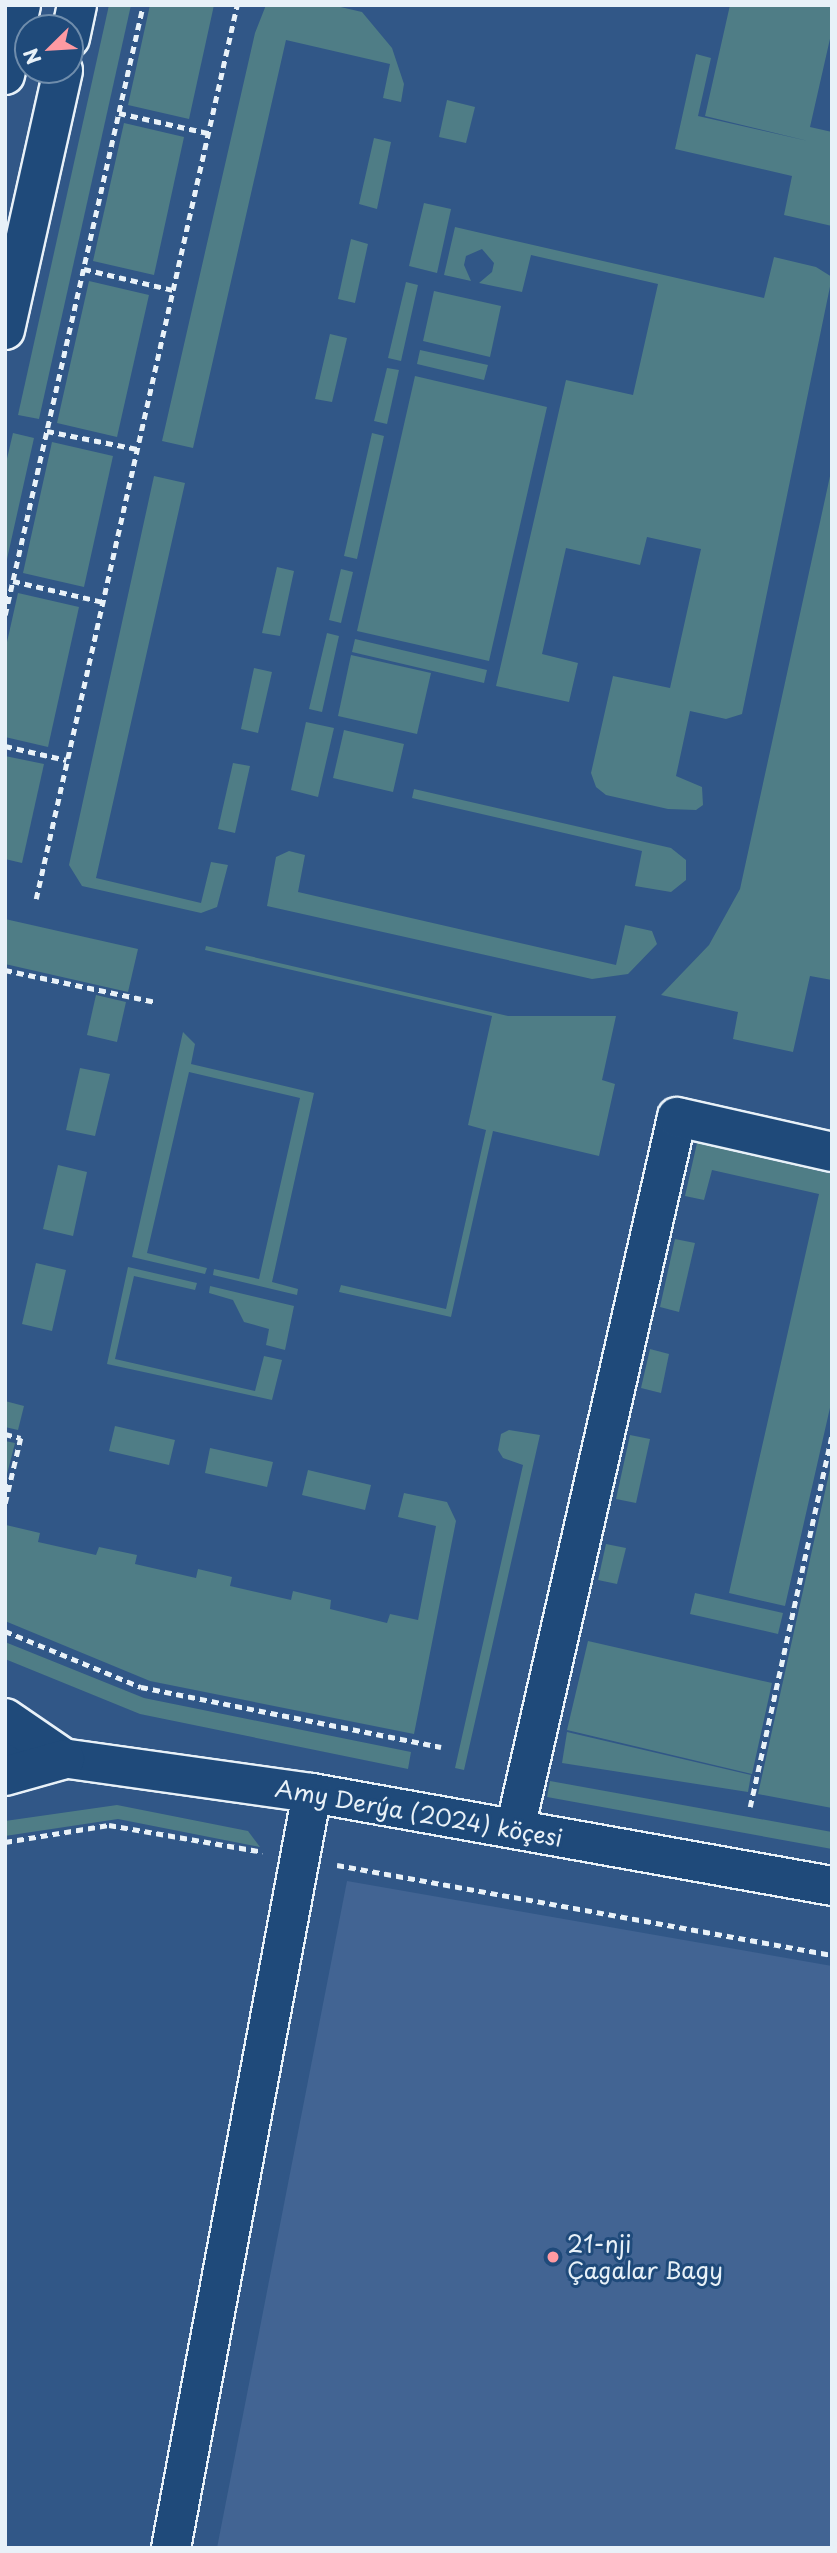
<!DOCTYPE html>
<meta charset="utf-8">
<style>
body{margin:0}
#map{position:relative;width:837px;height:2553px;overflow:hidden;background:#315787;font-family:"Playpen Sans",sans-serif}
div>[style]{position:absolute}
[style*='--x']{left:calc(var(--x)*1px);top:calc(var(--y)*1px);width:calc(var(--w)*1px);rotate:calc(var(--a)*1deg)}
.built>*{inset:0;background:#426493}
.green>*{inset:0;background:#4f7d86}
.path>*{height:4.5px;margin-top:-2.25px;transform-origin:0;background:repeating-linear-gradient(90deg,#e8f1f8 0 7px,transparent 0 12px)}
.roads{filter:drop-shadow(2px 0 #e8f1f8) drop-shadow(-2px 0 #e8f1f8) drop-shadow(0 2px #e8f1f8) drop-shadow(0 -2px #e8f1f8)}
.minor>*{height:38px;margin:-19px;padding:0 19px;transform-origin:19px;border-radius:19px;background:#1f4a7a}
.major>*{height:38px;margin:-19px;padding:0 19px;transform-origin:19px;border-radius:19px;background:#1f4a7a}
.dots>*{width:19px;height:19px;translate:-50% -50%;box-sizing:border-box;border:4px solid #1f4a7a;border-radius:50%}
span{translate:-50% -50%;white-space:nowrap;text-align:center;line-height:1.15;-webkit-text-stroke:6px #1f4a7a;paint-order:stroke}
.street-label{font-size:23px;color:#e8f1f8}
.poi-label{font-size:23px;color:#e8f1f8}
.left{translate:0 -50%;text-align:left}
.frame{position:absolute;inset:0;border:7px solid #e8f1f8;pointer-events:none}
.north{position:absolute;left:14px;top:14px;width:70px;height:70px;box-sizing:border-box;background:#1f4a7a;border:2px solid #6f8dac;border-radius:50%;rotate:246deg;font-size:19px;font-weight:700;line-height:28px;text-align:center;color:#e8f1f8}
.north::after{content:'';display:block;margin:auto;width:24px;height:32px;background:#ff9aa2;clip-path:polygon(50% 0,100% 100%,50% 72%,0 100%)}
</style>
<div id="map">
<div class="built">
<i style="clip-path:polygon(347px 1881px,832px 1966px,832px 2548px,217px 2548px)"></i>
</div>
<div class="green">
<i style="clip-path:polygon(109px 5px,131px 5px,39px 419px,18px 415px)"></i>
<i style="clip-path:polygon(150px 5px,214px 5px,189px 119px,128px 105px)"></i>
<i style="clip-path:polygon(266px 5px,332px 5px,362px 12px,392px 48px,404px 84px,401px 102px,383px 98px,390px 64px,286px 40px,193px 448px,162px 441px,255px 33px)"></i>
<i style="clip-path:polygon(730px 5px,832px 5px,832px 30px,810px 127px,832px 132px,832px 226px,784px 215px,792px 176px,675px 149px,696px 54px,711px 58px,698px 116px,808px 141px,705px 116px)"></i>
<i style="clip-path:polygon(447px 100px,475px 107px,466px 143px,439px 137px)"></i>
<i style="clip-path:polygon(124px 123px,184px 137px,154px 275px,93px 261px)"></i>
<i style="clip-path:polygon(374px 138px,391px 142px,377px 209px,359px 204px)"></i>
<i style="clip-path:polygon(424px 203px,451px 209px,437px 273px,409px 266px)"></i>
<i style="clip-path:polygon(455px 227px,764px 298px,774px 257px,816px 267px,832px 277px,742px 714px,726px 719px,690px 711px,676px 776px,702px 787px,703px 805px,696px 810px,668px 809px,606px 795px,596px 787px,591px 773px,613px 676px,670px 688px,701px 549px,647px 537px,640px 565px,566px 548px,542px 654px,578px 663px,569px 702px,496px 686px,566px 380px,633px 395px,658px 284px,531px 255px,522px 292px,479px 283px,492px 272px,494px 263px,482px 249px,466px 256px,464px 265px,471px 281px,444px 275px)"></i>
<i style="clip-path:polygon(351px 239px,368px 244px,355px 303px,338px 299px)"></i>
<i style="clip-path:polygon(89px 281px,149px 295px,117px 437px,57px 423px)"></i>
<i style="clip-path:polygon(406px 282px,418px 285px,401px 361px,388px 358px)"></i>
<i style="clip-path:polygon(434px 291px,501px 306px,490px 357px,423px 341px)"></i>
<i style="clip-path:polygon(330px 334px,347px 338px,332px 402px,315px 399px)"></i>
<i style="clip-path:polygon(420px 350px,488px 365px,484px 380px,417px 364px)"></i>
<i style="clip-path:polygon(387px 368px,399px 370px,387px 424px,374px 421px)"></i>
<i style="clip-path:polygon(415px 376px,547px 407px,489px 661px,357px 631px)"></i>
<i style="clip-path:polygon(13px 433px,34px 438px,5px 568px,5px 467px)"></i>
<i style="clip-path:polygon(372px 433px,384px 436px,357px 559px,344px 556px)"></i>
<i style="clip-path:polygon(52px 442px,113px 456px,84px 587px,23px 573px)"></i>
<i style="clip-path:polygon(832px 467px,832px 980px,810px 976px,793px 1052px,733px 1039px,738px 1012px,661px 995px,709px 945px,740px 889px)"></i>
<i style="clip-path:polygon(154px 476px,185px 483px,96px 878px,201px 903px,211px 862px,228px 865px,217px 907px,201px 913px,82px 886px,69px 865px)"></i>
<i style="clip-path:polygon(277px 567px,294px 571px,280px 636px,262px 633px)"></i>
<i style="clip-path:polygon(341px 569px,353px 572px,341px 623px,329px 620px)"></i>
<i style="clip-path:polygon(18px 593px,79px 607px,48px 747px,5px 737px,5px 651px)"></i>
<i style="clip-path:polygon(327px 633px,339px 636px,322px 712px,309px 709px)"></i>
<i style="clip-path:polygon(355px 639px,487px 670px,484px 683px,352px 652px)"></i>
<i style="clip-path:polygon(351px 655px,431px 673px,417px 734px,338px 716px)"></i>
<i style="clip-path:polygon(254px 668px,272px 672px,258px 733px,241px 729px)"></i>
<i style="clip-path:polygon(306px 722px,334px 728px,318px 797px,291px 790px)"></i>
<i style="clip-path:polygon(344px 730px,404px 744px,393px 792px,333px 778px)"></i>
<i style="clip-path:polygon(5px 756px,44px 764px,22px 863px,5px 859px)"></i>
<i style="clip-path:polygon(233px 763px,250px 766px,235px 833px,218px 829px)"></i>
<i style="clip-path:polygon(414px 789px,671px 848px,686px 860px,686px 880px,671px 892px,635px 886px,642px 851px,412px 798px)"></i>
<i style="clip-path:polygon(289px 851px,305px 855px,298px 892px,616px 965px,625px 925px,652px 931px,657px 944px,628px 974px,592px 979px,267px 906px,276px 857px)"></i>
<i style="clip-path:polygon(5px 919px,138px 949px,128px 992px,5px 964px)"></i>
<i style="clip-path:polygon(206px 946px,508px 1016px,616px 1016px,602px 1080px,615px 1084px,599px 1156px,493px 1131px,451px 1317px,339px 1292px,341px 1285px,446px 1309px,486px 1130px,468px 1125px,492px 1016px,205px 950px)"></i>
<i style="clip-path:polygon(96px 995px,126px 1002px,117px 1042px,87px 1035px)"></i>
<i style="clip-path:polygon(183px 1032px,195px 1044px,191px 1064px,314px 1093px,272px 1282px,298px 1289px,297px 1295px,213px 1275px,214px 1269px,259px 1279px,300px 1098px,189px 1072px,147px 1253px,207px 1268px,205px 1274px,132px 1257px)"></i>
<i style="clip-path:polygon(80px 1068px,110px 1074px,95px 1136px,66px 1130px)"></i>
<i style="clip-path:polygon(697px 1143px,832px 1174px,832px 1399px,785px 1606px,729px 1593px,819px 1194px,712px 1170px,704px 1200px,685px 1196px)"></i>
<i style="clip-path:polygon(58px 1165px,87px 1172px,73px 1236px,43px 1229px)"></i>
<i style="clip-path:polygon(675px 1239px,695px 1243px,679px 1312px,660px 1307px)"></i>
<i style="clip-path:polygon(36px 1263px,66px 1270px,52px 1331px,22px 1324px)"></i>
<i style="clip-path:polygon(128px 1267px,197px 1283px,195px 1290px,134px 1276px,115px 1359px,255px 1391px,264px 1356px,282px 1360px,272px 1400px,107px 1364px)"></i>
<i style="clip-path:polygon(210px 1286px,294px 1306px,285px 1350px,266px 1345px,269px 1329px,244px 1322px,233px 1300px,209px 1293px)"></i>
<i style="clip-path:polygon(650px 1349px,669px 1354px,661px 1393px,641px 1388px)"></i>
<i style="clip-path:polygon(5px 1401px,24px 1406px,18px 1430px,5px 1427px)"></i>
<i style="clip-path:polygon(115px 1426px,175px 1440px,169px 1465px,109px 1451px)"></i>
<i style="clip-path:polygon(509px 1430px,540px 1435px,464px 1770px,455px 1768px,523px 1465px,503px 1458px,498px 1450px,501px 1434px)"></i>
<i style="clip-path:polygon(630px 1435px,650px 1439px,636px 1503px,616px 1499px)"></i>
<i style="clip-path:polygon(5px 1441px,15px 1443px,5px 1482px)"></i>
<i style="clip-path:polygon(210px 1448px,273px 1462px,267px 1487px,205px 1473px)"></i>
<i style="clip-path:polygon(832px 1460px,832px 1808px,758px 1794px)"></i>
<i style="clip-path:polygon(308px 1470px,371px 1485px,365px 1510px,302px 1495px)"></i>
<i style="clip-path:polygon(404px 1493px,447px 1502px,456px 1521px,414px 1734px,150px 1681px,5px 1621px,6px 1525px,40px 1533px,38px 1542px,96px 1555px,99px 1547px,137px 1555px,135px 1564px,196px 1578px,198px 1569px,232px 1577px,230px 1586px,291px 1600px,293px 1591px,331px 1600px,330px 1609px,387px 1623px,390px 1614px,418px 1620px,436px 1526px,398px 1517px)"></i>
<i style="clip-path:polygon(606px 1544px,626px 1548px,617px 1584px,598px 1580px)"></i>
<i style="clip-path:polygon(695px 1593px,783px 1613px,778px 1634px,690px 1614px)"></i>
<i style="clip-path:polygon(588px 1641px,772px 1683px,752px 1774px,567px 1730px)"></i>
<i style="clip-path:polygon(5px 1642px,144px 1698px,411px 1752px,408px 1769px,140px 1714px,5px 1659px)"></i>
<i style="clip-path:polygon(567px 1732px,751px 1775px,748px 1792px,562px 1763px)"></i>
<i style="clip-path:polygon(550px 1781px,832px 1832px,832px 1849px,547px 1797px)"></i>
<i style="clip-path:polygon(117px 1805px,248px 1831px,260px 1847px,118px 1819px,5px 1836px,5px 1821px)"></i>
</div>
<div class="path">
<i style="--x:119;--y:113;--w:91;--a:12.7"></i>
<i style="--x:84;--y:269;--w:91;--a:13.3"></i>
<i style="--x:47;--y:431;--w:92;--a:11.3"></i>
<i style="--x:13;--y:581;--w:92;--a:13.1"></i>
<i style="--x:5;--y:615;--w:625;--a:-77.25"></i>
<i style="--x:5;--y:746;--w:63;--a:12.9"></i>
<i style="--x:36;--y:899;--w:916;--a:-77.33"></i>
<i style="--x:5;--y:970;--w:154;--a:12"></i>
<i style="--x:5;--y:1434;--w:16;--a:14"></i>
<i style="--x:21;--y:1438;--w:69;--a:103.4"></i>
<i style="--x:5;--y:1631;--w:147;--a:22.4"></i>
<i style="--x:141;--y:1687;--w:306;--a:11.3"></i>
<i style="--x:750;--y:1807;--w:383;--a:-77.6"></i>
<i style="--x:5;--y:1842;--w:105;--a:-9.3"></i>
<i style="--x:109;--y:1825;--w:156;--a:9.9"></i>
<i style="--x:337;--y:1865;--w:503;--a:10.3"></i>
</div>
<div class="roads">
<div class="minor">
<i style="--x:5;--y:1750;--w:310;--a:8"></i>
<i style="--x:312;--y:1793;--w:528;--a:10.14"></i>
<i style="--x:515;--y:1829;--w:730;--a:-77.18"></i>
<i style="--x:677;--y:1117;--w:159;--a:12.7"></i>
<i style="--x:171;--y:2548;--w:768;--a:-79.42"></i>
</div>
<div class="major">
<i style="--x:70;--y:38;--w:34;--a:-78"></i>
<i style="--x:5;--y:75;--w:72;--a:-77.1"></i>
<i style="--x:5;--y:330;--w:266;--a:-77.4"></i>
<i style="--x:5;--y:1718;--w:73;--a:34.3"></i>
<i style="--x:5;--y:1776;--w:62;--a:-15.8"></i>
</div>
</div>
<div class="dots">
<i style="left:553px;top:2257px;background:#ff9aa2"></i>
</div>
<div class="street-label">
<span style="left:419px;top:1813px;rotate:10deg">Amy Derýa (2024) köçesi</span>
</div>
<div class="poi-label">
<span class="left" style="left:567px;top:2257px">21-nji<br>Çagalar Bagy</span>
</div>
<div class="frame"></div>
<div class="north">N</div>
</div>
